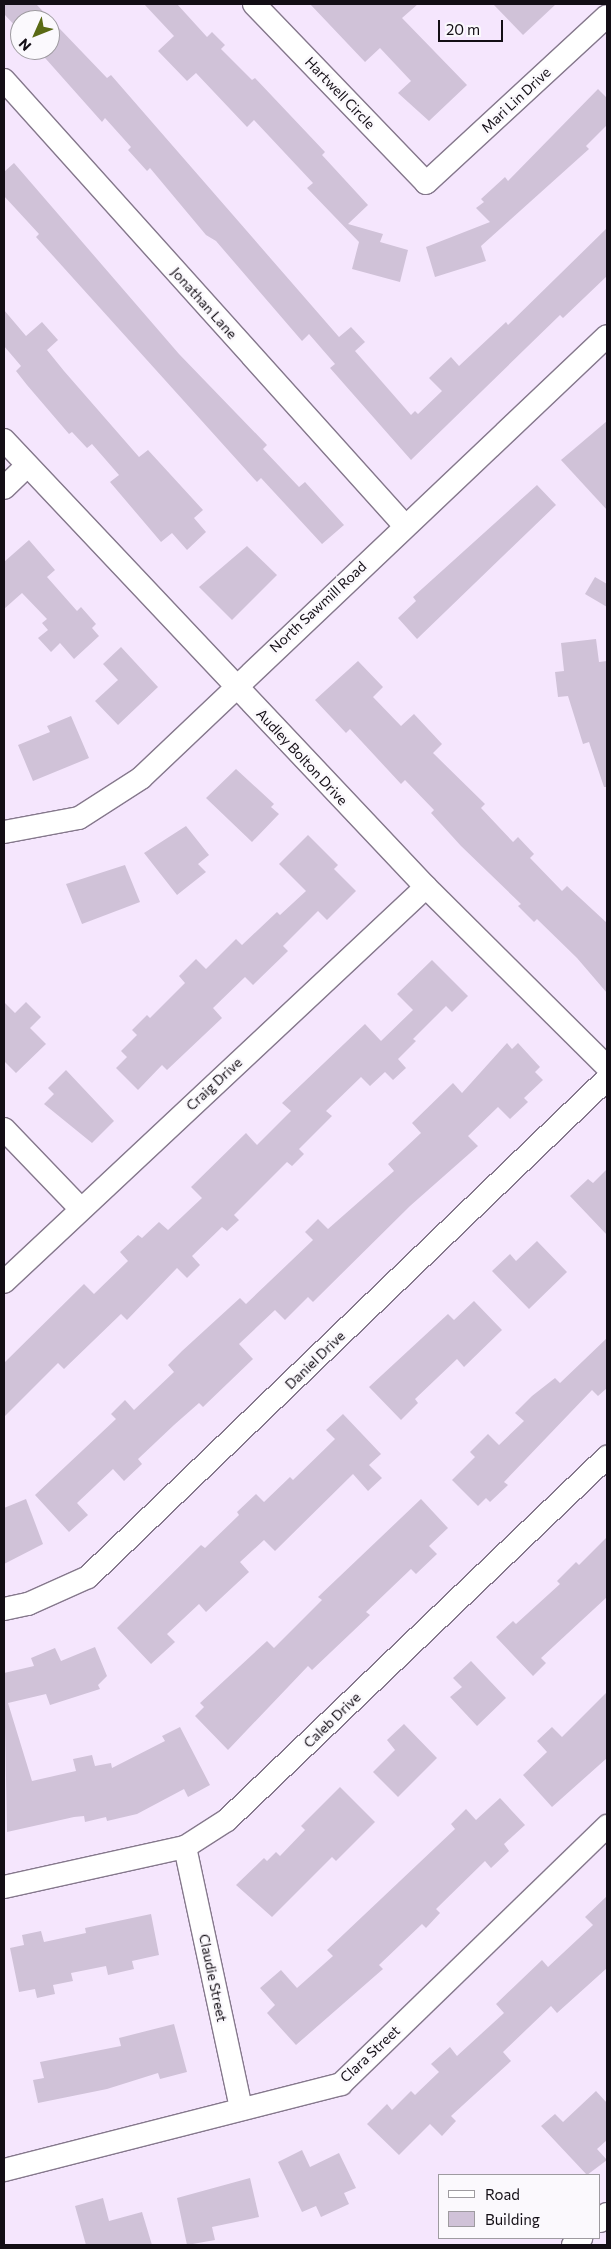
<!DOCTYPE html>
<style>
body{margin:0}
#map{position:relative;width:611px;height:2249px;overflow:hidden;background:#f5e6fd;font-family:Commissioner,sans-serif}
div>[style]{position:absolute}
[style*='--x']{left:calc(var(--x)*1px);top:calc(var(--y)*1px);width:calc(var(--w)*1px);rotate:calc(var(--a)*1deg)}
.building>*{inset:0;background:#d0c2d8}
.roads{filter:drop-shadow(1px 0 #85788c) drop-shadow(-1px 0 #85788c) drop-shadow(0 1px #85788c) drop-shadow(0 -1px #85788c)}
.street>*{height:22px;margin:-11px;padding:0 11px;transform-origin:11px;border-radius:11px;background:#fff}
span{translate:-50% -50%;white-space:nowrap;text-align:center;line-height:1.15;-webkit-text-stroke:5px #fbf9fd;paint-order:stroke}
.street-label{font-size:14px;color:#130e15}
.frame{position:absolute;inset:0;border:5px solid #130e15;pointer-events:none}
.legend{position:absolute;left:438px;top:2174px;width:162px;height:65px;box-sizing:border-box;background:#fbf9fd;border:1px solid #9e9ba0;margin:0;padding:6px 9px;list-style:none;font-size:15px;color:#130e15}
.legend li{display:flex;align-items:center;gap:10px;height:25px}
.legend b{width:25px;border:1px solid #9e9ba0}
.north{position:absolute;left:10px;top:10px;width:50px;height:50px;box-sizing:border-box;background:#fbf9fd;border:1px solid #9e9ba0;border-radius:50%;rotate:226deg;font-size:14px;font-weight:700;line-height:20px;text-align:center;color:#130e15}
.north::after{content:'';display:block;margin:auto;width:18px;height:22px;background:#5a6a15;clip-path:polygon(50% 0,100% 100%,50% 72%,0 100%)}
.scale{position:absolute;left:438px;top:20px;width:65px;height:22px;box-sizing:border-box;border:2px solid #130e15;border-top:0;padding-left:6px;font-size:15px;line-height:18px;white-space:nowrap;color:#130e15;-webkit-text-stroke:4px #fbf9fd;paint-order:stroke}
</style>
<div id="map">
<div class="building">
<i style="clip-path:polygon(4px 4px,36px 4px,107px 78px,111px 75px,339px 337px,351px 327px,365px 342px,355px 351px,411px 415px,415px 411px,418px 414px,442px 391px,429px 378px,451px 357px,459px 366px,506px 322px,508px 325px,607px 228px,607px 276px,563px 318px,560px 315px,411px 460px,330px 368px,335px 364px,309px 334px,302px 341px,216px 241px,206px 235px,150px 168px,147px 171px,128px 150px,131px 147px,105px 118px,102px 122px,38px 50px,50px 50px,50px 20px,20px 20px,20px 31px,4px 14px)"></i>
<i style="clip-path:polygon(144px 4px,177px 4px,207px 37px,212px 32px,225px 45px,221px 49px,252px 80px,255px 78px,325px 152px,322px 155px,368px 205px,348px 224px,383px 234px,380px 242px,408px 250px,400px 282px,352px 269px,359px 242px,307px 188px,313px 183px,254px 120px,247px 127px,196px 73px,187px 81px,158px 51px,174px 36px)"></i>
<i style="clip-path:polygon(310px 4px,418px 4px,402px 18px,467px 85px,429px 121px,398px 93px,411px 81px,380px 48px,365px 62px)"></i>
<i style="clip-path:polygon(493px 4px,556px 4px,523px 35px)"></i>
<i style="clip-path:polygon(598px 89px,607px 98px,607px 125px,586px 146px,589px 149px,481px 246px,486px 261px,435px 277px,426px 247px,490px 222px,476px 208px,484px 202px,481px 199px,505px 177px,508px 181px)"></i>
<i style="clip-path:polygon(14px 163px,179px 354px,267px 445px,263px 449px,299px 487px,305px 482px,344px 525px,322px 544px,261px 478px,257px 482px,36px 237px,39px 234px,4px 196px,4px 172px)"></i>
<i style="clip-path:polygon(4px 310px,26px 336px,42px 322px,58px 340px,47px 350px,64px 371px,139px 457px,148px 450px,203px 510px,194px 518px,206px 532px,187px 550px,172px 533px,161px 542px,110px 482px,119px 475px,92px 444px,87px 448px,72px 432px,69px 434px,27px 385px,16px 371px,21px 366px,4px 346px)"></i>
<i style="clip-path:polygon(607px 421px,607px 510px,561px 460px)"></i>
<i style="clip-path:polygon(537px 485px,556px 505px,417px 639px,398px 618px,416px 601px,413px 597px)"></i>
<i style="clip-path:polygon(29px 540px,55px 570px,47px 577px,77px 611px,81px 607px,96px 624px,92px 628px,99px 636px,74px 659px,60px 643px,51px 652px,38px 638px,48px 630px,42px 623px,47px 619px,22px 593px,4px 609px,4px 562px)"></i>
<i style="clip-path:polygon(247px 546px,277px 575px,232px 620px,199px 587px)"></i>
<i style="clip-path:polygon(595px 577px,607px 584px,607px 607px,585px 594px)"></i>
<i style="clip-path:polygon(596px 639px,599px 662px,607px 661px,607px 787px,604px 787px,589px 742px,583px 744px,568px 696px,558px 697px,555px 672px,564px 671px,561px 643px)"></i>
<i style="clip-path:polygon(121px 647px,158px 687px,118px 725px,95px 701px,118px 680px,103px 664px)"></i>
<i style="clip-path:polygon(358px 661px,383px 687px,373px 697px,401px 726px,414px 714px,442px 744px,433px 753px,485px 804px,481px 808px,513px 842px,518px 837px,534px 854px,530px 858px,562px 891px,567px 886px,607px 923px,607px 993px,577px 958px,537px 919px,534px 922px,518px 906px,521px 904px,461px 846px,431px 813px,434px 810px,405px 780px,401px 784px,350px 729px,346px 733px,315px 700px)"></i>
<i style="clip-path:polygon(71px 716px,89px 758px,33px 781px,18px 745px,50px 732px,47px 726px)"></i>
<i style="clip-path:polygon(236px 769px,274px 804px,271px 807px,279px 814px,252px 842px,206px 798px)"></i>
<i style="clip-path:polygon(186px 826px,209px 855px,198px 864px,206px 872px,177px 895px,144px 853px)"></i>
<i style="clip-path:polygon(308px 835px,338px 865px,334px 869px,356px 891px,327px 920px,318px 911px,283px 946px,288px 951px,253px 985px,245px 977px,213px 1008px,222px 1018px,167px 1070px,162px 1065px,138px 1090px,116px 1068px,127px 1057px,121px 1051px,137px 1035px,132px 1030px,147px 1015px,150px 1018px,185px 983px,179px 976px,196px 959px,206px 969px,236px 939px,242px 945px,277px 912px,280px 915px,306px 891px,279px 864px)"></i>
<i style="clip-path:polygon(125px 865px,140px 902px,82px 924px,66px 884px)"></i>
<i style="clip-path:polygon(432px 960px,468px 996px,452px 1012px,446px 1006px,413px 1039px,416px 1041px,398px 1059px,406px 1068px,393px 1080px,385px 1072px,370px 1086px,361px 1077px,326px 1111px,332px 1116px,299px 1149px,304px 1154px,292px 1166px,287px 1162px,234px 1215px,239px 1220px,227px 1231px,222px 1227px,192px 1256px,200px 1265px,187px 1278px,177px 1268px,127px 1320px,121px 1314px,64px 1369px,58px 1363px,4px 1417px,4px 1363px,84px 1284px,94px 1294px,128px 1261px,120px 1252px,138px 1235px,142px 1238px,159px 1222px,168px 1230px,202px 1198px,191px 1187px,246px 1133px,257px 1145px,291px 1111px,282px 1103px,365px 1024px,381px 1041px,413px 1010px,397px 994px)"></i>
<i style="clip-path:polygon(4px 1002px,15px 1013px,26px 1002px,41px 1017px,30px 1028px,46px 1044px,16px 1073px,4px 1061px)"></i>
<i style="clip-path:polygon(507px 1043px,512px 1049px,518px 1043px,540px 1067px,535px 1072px,543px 1080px,524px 1098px,528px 1102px,510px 1119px,498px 1107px,468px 1136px,478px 1146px,410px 1206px,313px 1302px,308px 1297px,285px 1320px,275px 1310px,239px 1344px,253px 1359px,203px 1407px,199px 1403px,174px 1425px,138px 1459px,142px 1464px,124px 1481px,113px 1469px,77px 1503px,88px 1515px,69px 1532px,35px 1495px,116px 1419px,111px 1414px,125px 1400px,134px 1410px,174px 1372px,168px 1365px,182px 1351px,240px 1298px,246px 1304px,313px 1240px,305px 1232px,318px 1219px,328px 1229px,394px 1171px,388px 1164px,421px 1133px,412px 1123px,453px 1083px,462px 1093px)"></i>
<i style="clip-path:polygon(66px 1070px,114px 1121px,92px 1143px,44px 1104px,54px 1094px,48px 1088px)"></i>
<i style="clip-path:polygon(607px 1169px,607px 1235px,570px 1196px,588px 1179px,593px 1183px)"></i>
<i style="clip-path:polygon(537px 1241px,567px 1272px,529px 1309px,492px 1271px,510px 1254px,516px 1261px)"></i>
<i style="clip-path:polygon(474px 1301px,502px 1330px,464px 1367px,457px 1359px,415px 1399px,418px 1403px,401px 1420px,369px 1387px,448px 1314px,454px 1320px)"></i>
<i style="clip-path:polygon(607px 1338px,607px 1388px,598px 1396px,592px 1390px,504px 1482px,508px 1485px,490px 1502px,486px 1498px,478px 1506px,452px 1480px,475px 1457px,470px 1452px,488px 1434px,499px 1445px,524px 1421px,515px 1413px,532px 1396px,555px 1378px,560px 1383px)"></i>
<i style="clip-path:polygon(343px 1414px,381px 1454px,369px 1465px,382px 1478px,368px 1491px,353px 1474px,275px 1551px,264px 1540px,240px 1562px,249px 1572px,206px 1612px,199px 1604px,167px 1634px,175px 1642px,151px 1664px,117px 1628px,201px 1545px,205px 1548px,239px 1515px,237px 1512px,256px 1494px,264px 1502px,290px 1477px,293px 1480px,335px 1439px,326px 1430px)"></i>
<i style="clip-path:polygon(26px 1499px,43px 1544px,4px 1564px,4px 1508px)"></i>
<i style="clip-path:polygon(421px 1499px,448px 1528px,429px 1546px,437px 1554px,416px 1574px,411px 1569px,366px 1612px,370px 1615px,312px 1670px,308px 1666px,228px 1750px,195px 1716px,204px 1707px,200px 1703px,267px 1641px,274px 1648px,322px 1600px,318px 1597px)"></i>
<i style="clip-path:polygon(607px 1537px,607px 1597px,541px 1658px,546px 1663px,533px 1676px,496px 1637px,513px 1621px,516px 1624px,560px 1584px,557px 1581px,576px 1562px,579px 1565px)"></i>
<i style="clip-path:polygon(95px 1647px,107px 1676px,98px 1685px,100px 1689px,50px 1705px,46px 1694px,8px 1703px,32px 1781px,76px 1771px,73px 1759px,92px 1755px,95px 1766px,111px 1763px,112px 1768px,165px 1741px,162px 1736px,180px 1727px,210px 1785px,188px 1797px,184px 1789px,137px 1814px,107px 1821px,106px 1817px,85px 1822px,84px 1816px,74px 1817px,7px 1832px,4px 1673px,34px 1666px,31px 1658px,55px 1648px,61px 1661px)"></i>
<i style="clip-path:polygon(471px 1661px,506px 1698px,477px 1726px,450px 1697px,462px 1687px,453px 1678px)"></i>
<i style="clip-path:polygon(607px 1692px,607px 1758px,552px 1807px,523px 1775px,547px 1752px,537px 1741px,552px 1727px,562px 1737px)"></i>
<i style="clip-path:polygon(404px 1724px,437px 1758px,398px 1797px,373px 1772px,395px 1750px,387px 1740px)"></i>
<i style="clip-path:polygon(340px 1787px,375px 1822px,336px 1861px,332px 1857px,272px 1917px,236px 1885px,264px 1858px,267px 1861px,276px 1852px,280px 1856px,305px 1830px,301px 1826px)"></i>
<i style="clip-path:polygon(500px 1798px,525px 1825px,504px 1844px,509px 1851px,491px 1868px,485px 1861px,436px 1909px,440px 1913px,426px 1928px,422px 1924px,379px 1965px,383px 1969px,296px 2045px,267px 2013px,275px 2005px,260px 1988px,281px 1970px,297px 1988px,333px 1956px,327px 1950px,455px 1829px,451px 1824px,466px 1809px,476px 1820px)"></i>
<i style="clip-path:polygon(607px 1896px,607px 1968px,557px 2013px,551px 2006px,503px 2052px,511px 2061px,451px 2116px,456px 2121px,442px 2136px,430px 2124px,399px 2155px,367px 2124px,387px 2104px,392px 2110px,411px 2091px,415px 2095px,439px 2072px,431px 2064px,450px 2047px,457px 2056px,504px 2013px,496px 2004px,542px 1960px,548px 1967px,593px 1925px,585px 1917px)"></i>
<i style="clip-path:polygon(151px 1914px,159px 1955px,132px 1961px,134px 1969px,108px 1975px,106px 1966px,71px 1973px,73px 1981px,53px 1985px,55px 1994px,37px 1998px,35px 1989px,19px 1992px,10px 1948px,24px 1945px,22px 1935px,41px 1931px,44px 1942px,86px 1933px,85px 1928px)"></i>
<i style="clip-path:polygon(174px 2024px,187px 2072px,160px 2079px,158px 2073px,107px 2089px,38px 2103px,33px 2080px,44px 2078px,40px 2062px,121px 2046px,119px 2038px)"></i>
<i style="clip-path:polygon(596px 2091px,607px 2103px,607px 2140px,597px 2149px,607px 2160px,587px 2175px,541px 2126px,555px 2114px,563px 2122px)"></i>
<i style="clip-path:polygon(302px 2150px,310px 2167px,339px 2153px,356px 2188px,344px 2193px,349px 2204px,321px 2217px,316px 2206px,302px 2212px,278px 2162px)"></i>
<i style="clip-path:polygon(250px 2178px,259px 2217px,212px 2227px,215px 2240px,187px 2245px,177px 2198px)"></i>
<i style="clip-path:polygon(103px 2198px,109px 2221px,142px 2212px,152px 2245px,86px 2245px,75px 2206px)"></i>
</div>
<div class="roads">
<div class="street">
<i style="--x:254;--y:4;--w:248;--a:46.1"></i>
<i style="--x:426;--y:183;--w:246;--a:-42.7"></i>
<i style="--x:4;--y:80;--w:600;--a:48.04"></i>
<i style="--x:4;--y:440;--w:615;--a:46.65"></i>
<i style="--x:426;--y:887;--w:255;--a:44.8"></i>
<i style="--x:4;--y:488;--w:32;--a:-44"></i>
<i style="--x:4;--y:832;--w:76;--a:-10.6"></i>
<i style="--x:79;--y:818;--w:74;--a:-32.8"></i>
<i style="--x:141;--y:778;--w:642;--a:-43.49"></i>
<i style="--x:4;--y:1129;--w:110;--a:46.1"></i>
<i style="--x:4;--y:1282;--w:578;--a:-43.11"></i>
<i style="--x:4;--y:1609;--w:25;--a:-12"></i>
<i style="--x:28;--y:1604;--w:66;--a:-24.2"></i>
<i style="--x:88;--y:1577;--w:719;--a:-43.82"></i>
<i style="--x:185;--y:1847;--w:268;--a:77.9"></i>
<i style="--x:4;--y:1887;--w:185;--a:-12.5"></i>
<i style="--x:185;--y:1847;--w:50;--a:-32.7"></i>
<i style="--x:227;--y:1820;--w:526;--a:-43.69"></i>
<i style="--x:4;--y:2170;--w:348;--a:-14.3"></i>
<i style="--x:341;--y:2084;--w:371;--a:-44.1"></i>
<i style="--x:600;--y:2221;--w:10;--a:-45"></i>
<i style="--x:573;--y:2245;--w:11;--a:-41"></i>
</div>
</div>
<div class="street-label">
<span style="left:340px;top:93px;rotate:46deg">Hartwell Circle</span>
<span style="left:516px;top:100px;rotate:-43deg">Mari Lin Drive</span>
<span style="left:204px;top:303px;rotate:48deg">Jonathan Lane</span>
<span style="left:318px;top:607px;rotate:-43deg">North Sawmill Road</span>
<span style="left:302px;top:757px;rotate:47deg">Audley Bolton Drive</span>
<span style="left:214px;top:1084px;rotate:-43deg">Craig Drive</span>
<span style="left:315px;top:1360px;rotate:-44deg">Daniel Drive</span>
<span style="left:332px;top:1720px;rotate:-44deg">Caleb Drive</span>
<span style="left:213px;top:1978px;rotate:78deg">Claudie Street</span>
<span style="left:370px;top:2054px;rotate:-43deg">Clara Street</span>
</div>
<div class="frame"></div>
<ul class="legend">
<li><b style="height:6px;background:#fff"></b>Road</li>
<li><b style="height:14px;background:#d0c2d8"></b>Building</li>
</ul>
<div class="north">N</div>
<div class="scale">20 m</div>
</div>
